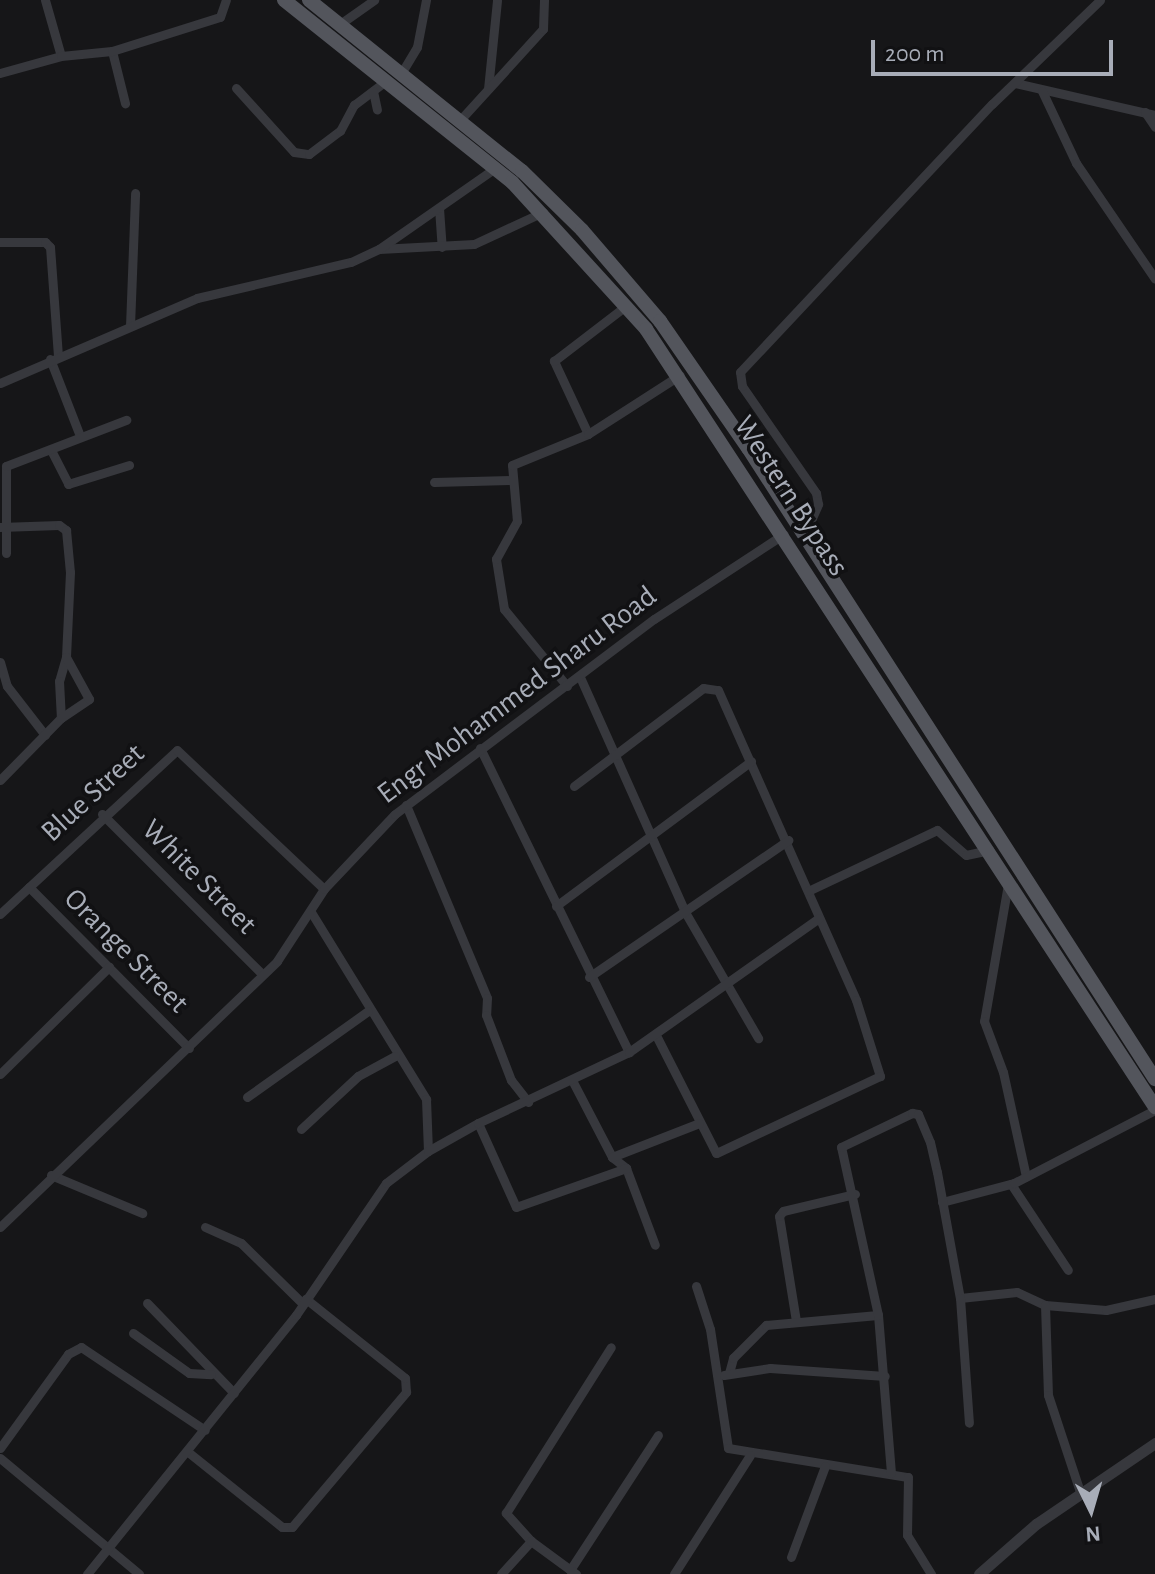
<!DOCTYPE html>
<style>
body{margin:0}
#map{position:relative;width:1155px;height:1574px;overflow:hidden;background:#161618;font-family:"Alegreya Sans",sans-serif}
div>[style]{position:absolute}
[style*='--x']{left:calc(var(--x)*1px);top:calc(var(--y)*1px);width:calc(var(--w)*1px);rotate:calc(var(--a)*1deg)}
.minor>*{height:9px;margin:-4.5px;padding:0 4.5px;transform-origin:4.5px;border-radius:4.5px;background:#37383d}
.tertiary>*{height:11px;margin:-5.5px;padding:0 5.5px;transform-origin:5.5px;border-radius:5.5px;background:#37383d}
.primary>*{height:14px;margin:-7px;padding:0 7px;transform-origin:7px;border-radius:7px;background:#53555c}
span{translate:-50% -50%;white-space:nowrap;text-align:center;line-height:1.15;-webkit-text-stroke:7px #111113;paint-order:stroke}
.street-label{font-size:30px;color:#a8adb8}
.north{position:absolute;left:1051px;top:1470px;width:80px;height:80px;-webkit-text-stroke:6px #111113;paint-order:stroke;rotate:175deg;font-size:22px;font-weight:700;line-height:32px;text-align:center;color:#a8adb8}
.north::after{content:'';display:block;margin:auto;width:28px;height:36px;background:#a8adb8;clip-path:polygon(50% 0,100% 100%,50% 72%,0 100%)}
.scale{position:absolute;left:871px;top:40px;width:242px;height:36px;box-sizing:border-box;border:4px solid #a8adb8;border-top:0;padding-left:10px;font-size:24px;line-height:28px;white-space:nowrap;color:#a8adb8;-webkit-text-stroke:6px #111113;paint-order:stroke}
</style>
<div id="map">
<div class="minor">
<i style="--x:45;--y:0;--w:58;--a:74.1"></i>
<i style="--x:340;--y:24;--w:42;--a:-35.2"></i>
<i style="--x:112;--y:51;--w:54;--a:76"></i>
<i style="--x:402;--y:72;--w:29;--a:-59"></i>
<i style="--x:417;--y:47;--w:48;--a:-79.2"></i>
<i style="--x:0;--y:73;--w:63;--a:-15.6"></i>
<i style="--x:61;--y:56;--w:51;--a:-5.6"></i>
<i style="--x:112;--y:51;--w:113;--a:-17.5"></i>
<i style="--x:220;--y:17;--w:18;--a:-71"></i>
<i style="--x:1015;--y:83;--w:144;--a:12.9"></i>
<i style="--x:236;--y:88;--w:86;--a:47.8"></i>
<i style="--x:294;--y:152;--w:15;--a:8"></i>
<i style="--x:309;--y:154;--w:39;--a:-37"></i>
<i style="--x:340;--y:131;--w:30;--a:-62"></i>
<i style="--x:354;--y:105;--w:41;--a:-37.1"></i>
<i style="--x:488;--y:89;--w:89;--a:-84.2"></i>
<i style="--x:373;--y:91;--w:19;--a:78"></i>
<i style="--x:1042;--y:91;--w:80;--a:64.7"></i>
<i style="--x:1076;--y:163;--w:140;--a:55.7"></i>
<i style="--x:1145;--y:112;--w:18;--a:56"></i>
<i style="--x:461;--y:119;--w:122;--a:-47.7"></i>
<i style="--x:543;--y:29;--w:29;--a:-88"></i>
<i style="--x:439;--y:208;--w:39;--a:86"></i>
<i style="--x:0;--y:242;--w:45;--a:0"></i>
<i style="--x:45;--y:242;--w:7;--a:45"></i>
<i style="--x:50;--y:247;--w:109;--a:85.8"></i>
<i style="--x:379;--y:249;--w:95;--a:-3"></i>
<i style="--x:474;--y:244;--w:76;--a:-24.9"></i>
<i style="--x:130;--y:326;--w:133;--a:-87.8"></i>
<i style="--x:50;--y:359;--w:83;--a:68.7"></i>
<i style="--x:0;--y:383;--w:215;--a:-23.3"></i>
<i style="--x:197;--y:298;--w:158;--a:-13.2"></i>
<i style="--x:351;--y:262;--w:31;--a:-25"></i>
<i style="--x:379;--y:249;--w:141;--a:-34.9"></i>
<i style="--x:588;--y:434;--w:81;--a:-115"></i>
<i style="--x:554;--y:361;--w:92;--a:-37.5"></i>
<i style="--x:52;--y:452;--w:36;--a:63"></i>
<i style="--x:68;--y:484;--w:64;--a:-17.3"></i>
<i style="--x:434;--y:482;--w:78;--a:-1.5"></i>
<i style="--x:0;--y:527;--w:59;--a:-1.9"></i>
<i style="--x:59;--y:525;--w:9;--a:36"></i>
<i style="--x:66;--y:530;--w:42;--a:84.6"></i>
<i style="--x:70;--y:572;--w:85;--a:92.7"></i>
<i style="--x:66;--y:657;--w:25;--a:106"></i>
<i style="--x:59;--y:681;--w:37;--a:87"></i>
<i style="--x:804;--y:536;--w:35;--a:-66"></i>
<i style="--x:818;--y:504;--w:11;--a:-100"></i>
<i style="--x:816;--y:493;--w:130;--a:-124.7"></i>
<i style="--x:742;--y:386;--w:14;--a:-98"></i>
<i style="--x:740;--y:372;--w:368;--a:-46.8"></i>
<i style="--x:992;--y:104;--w:150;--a:-43.9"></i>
<i style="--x:6;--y:553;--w:87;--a:-90"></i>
<i style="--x:6;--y:466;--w:129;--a:-21"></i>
<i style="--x:0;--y:662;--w:25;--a:74"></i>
<i style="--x:7;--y:686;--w:62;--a:52.2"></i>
<i style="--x:580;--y:677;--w:257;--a:65.9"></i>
<i style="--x:685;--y:912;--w:146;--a:59.9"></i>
<i style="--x:567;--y:686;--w:99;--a:-129.3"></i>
<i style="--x:504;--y:609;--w:51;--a:-99.1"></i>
<i style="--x:496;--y:559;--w:43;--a:-61.1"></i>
<i style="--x:517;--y:521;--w:56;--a:-95.1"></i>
<i style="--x:512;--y:465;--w:82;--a:-22.2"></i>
<i style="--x:588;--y:434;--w:109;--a:-32.7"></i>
<i style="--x:480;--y:748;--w:339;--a:63.9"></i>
<i style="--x:0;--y:780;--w:87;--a:-45.5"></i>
<i style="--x:61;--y:718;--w:34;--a:-34"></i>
<i style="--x:89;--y:699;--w:48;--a:-118.7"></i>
<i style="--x:574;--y:786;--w:162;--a:-37.2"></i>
<i style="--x:703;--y:688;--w:15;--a:8"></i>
<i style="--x:718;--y:690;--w:339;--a:66"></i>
<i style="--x:856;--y:1000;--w:80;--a:72.5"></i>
<i style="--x:880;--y:1076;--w:181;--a:154.8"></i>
<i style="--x:716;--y:1153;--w:132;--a:-117"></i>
<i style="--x:406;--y:805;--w:209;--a:67.2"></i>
<i style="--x:487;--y:998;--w:17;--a:93"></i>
<i style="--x:486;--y:1015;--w:70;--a:69"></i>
<i style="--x:511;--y:1080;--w:28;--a:52"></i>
<i style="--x:102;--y:814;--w:226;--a:45"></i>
<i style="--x:1008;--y:884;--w:139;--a:99.9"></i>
<i style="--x:984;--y:1021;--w:54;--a:69.6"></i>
<i style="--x:1003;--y:1072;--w:107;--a:77.6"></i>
<i style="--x:29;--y:887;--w:227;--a:45.2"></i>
<i style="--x:808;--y:891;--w:143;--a:-25.3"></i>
<i style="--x:937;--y:830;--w:38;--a:41"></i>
<i style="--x:966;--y:855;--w:24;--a:-12"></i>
<i style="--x:556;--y:906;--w:243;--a:-36.6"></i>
<i style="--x:311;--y:912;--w:220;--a:58.4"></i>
<i style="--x:426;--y:1099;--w:52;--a:87.8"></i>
<i style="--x:0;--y:914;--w:241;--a:-42.8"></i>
<i style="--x:177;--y:750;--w:202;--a:43.4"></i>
<i style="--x:589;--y:977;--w:242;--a:-34.5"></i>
<i style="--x:0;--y:1074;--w:153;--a:-44.5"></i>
<i style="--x:573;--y:1082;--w:85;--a:62.5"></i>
<i style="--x:612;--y:1157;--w:18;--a:38"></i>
<i style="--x:626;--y:1168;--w:82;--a:69.4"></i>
<i style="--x:247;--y:1097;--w:148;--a:-35.4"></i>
<i style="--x:478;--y:1123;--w:92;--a:65.7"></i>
<i style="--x:516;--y:1207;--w:117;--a:-19.5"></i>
<i style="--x:301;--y:1129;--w:78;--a:-42.9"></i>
<i style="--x:358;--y:1076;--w:42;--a:-28.4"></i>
<i style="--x:612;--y:1157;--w:93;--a:-21.3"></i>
<i style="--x:51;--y:1175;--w:99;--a:22.7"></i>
<i style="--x:1011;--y:1184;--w:103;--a:56.5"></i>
<i style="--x:942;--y:1202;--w:74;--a:-14.8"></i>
<i style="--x:1014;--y:1183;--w:159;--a:-27.4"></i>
<i style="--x:0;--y:1227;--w:384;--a:-43.8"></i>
<i style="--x:277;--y:961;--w:86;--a:-56.9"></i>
<i style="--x:324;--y:889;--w:103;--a:-46.6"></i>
<i style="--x:395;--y:814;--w:324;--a:-37"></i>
<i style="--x:654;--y:619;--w:155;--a:-33.2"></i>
<i style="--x:205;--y:1227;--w:39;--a:24"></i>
<i style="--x:241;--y:1243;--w:87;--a:44.5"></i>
<i style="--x:696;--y:1286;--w:45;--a:72"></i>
<i style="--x:710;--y:1329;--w:120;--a:81.4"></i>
<i style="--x:728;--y:1448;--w:182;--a:9.2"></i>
<i style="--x:908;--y:1477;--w:58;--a:91"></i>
<i style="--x:907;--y:1535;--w:46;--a:58.4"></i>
<i style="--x:960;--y:1298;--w:57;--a:-6"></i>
<i style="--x:1017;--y:1292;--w:31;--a:25"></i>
<i style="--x:1045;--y:1305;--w:61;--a:4.7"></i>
<i style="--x:1106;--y:1310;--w:50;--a:-12.7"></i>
<i style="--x:147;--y:1303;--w:125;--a:46"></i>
<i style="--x:1045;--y:1305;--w:90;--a:88.1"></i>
<i style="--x:1048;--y:1395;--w:102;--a:71.7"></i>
<i style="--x:796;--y:1321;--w:106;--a:-99.2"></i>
<i style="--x:779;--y:1216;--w:6;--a:-51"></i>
<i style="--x:783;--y:1211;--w:74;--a:-13.3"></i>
<i style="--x:133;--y:1333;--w:69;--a:35.5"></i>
<i style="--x:189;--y:1373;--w:22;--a:3"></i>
<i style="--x:729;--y:1373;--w:16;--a:-75"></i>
<i style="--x:733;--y:1358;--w:47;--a:-45"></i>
<i style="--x:766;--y:1325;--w:112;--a:-5.1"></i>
<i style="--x:724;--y:1375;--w:47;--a:-8.7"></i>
<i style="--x:770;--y:1368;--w:115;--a:4"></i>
<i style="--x:0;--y:1448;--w:116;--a:-54.1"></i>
<i style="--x:68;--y:1354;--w:15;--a:-28"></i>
<i style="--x:81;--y:1347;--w:149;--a:33.8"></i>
<i style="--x:188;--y:1452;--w:120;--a:38.6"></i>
<i style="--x:282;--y:1527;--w:10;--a:0"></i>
<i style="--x:292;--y:1527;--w:177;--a:-49.8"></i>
<i style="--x:406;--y:1392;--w:14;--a:-94"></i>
<i style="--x:405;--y:1378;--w:127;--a:-141.4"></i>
<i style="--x:0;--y:1458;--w:181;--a:39.8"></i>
<i style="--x:891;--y:1473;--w:159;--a:-94.7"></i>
<i style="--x:878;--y:1315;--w:172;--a:-102.4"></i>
<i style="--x:841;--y:1147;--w:79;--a:-25.6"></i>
<i style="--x:912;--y:1113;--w:6;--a:9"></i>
<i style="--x:918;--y:1114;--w:30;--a:67"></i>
<i style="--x:930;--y:1142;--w:31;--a:77"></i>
<i style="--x:937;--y:1172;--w:128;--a:79.7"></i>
<i style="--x:960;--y:1298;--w:125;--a:85.9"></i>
<i style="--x:531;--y:1541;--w:38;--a:-132"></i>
<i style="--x:506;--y:1513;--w:196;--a:-57.7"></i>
<i style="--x:791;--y:1557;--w:97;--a:-69.5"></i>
<i style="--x:570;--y:1570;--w:161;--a:-56.9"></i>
<i style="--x:87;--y:1574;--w:333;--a:-51.1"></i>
<i style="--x:296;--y:1315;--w:160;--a:-55.7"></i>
<i style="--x:386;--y:1183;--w:53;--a:-37.3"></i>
<i style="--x:428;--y:1151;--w:57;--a:-29.2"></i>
<i style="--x:478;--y:1123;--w:167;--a:-25.2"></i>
<i style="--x:629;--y:1052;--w:232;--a:-35.2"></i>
<i style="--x:501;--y:1574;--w:45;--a:-47.7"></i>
<i style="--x:531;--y:1541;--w:56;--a:36.3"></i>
<i style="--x:674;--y:1574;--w:141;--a:-57.4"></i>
</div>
<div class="tertiary">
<i style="--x:979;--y:1574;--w:76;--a:-41.3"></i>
<i style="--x:1036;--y:1524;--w:144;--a:-34.2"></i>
</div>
<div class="primary">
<i style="--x:284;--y:0;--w:292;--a:38.6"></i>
<i style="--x:512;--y:182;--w:199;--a:47.6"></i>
<i style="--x:646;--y:329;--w:930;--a:56.81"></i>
<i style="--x:309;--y:0;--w:273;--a:38.8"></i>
<i style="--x:522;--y:171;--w:84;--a:44.5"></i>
<i style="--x:582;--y:230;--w:120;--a:49.4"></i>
<i style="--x:660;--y:321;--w:155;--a:55.3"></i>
<i style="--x:748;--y:448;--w:751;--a:57.18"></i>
</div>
<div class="street-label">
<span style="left:791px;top:496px;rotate:57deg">Western Bypass</span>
<span style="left:517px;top:695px;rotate:-37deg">Engr Mohammed Sharu Road</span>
<span style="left:93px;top:793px;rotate:-43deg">Blue Street</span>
<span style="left:199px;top:877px;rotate:45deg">White Street</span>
<span style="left:126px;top:951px;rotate:45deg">Orange Street</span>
</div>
<div class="north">N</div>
<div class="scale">200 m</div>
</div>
